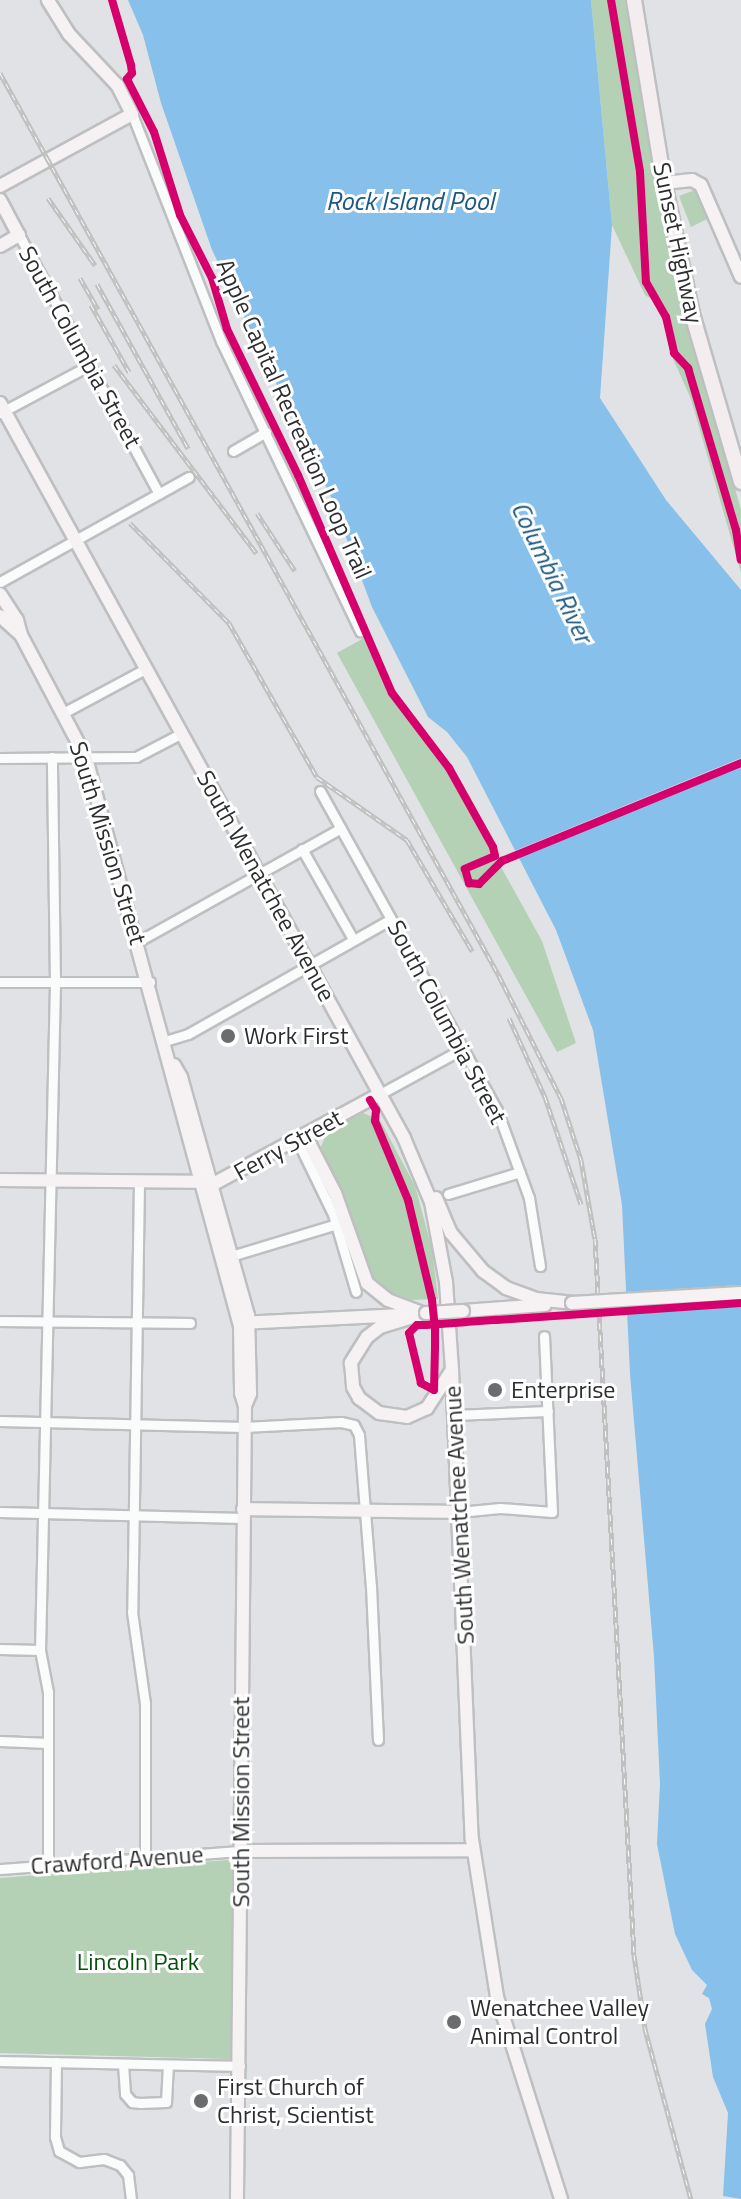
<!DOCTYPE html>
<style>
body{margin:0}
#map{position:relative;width:741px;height:2199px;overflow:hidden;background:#e1e2e5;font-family:"Titillium Web",sans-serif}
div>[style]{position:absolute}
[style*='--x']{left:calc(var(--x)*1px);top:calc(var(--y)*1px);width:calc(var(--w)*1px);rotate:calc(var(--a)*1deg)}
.green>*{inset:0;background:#b4d0b5}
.water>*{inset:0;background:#86c0eb}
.pier>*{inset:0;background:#e1e2e5}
.roads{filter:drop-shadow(2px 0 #bebfc1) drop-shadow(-2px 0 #bebfc1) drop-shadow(0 2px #bebfc1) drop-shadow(0 -2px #bebfc1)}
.minor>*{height:9px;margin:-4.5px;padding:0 4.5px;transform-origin:4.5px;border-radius:4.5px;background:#fafbfb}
.major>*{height:12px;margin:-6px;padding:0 6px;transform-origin:6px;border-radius:6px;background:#f6f2f4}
.highway>*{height:14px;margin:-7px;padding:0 7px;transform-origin:7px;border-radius:7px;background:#f4edef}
.rail>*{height:5px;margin-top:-2.5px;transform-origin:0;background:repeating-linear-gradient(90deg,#fff 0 6px,#c0c0c0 0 12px);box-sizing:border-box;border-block:2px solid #c0c0c0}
.bridges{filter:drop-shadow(2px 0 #bfbfc0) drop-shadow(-2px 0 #bfbfc0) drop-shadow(0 2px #bfbfc0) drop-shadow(0 -2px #bfbfc0)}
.major-bridge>*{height:12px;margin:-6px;padding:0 6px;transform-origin:6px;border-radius:6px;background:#f6f2f4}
.cycleway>*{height:8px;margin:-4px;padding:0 4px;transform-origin:4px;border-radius:4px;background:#d6006c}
.dots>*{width:22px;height:22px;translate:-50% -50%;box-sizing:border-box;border:4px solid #fff;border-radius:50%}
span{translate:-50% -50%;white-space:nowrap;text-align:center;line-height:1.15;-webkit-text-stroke:6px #fff;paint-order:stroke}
.street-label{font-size:24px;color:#2c2d2f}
.poi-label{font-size:24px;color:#2c2d2f}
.left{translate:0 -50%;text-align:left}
.park-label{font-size:24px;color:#05500d}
.water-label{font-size:26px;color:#1d5880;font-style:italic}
</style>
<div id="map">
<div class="green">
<i style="clip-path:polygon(591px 0,625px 0,663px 224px,741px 510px,741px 573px,691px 399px,670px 352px,663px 318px,653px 300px,645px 295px,612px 225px)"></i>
<i style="clip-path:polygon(695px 190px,709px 218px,691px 227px,679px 196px)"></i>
<i style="clip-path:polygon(364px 638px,391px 694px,443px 762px,542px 941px,576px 1043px,557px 1052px,337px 653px)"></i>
<i style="clip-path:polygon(363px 1113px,380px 1120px,415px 1186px,432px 1249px,438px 1299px,408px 1300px,388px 1294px,372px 1280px,366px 1267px,320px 1149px,328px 1130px)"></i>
<i style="clip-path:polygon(228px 1860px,233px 1867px,235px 2054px,230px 2059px,0 2053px,0 1878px)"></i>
</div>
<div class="water">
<i style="clip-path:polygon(128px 0,591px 0,612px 225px,600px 398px,666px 500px,741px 590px,741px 2199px,723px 2196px,728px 2113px,713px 2077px,705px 2024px,712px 2009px,709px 1998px,702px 1994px,707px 1985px,692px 1970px,675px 1934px,657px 1844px,660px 1784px,654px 1657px,630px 1374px,622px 1205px,593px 1030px,556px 930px,467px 757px,447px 732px,428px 717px,372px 607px,331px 497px,212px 250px,161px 103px,143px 35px)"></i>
</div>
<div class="pier">
<i style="clip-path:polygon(741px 758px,741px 765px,515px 858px,512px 852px)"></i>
<i style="clip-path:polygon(741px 1286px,741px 1305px,623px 1311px,622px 1292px)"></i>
</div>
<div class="roads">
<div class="minor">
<i style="--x:132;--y:114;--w:244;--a:68.6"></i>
<i style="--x:221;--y:341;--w:322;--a:64.4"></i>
<i style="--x:19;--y:235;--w:294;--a:61.6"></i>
<i style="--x:0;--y:413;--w:102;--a:-28.1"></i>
<i style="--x:233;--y:451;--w:38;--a:-30"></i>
<i style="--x:0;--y:582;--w:216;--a:-29.1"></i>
<i style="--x:63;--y:713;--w:95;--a:-28.2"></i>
<i style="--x:0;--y:758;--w:136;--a:-0.4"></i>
<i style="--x:136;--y:757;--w:52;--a:-27.6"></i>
<i style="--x:320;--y:791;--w:365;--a:61"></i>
<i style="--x:497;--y:1110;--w:94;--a:70"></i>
<i style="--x:529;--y:1198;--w:69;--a:80.8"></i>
<i style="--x:302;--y:849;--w:103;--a:60.5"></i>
<i style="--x:139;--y:941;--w:231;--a:-29.2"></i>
<i style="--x:0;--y:982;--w:150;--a:0"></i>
<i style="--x:165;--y:1041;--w:24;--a:-17"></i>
<i style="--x:188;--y:1034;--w:233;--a:-29.5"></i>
<i style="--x:380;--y:1094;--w:96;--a:-28.7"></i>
<i style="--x:297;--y:1140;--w:82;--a:64.1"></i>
<i style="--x:333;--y:1214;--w:81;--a:73.6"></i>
<i style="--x:139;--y:1183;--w:429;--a:90.9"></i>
<i style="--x:132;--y:1612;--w:92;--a:81.9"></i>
<i style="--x:145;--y:1703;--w:155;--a:90"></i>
<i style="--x:448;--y:1194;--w:75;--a:-17"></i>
<i style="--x:231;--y:1256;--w:111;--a:-16.8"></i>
<i style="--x:0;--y:1321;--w:190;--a:0.6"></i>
<i style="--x:455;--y:1415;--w:93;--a:-2.5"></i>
<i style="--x:0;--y:1421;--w:244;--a:1.4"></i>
<i style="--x:244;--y:1427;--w:97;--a:-3"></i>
<i style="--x:341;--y:1422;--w:13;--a:13"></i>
<i style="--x:354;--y:1425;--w:11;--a:63"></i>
<i style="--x:359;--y:1435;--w:151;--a:85.5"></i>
<i style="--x:371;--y:1586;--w:154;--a:87.4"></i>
<i style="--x:0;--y:1512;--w:243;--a:1.4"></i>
<i style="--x:459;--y:1512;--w:41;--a:-5.6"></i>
<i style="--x:500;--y:1508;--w:52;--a:4.4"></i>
<i style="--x:552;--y:1512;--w:176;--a:-92.6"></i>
<i style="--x:0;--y:1649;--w:40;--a:1.4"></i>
<i style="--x:0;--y:1741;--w:48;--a:2.4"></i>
<i style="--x:48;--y:1866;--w:174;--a:-90"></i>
<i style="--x:48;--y:1692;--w:43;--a:-100.8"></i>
<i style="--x:40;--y:1650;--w:668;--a:-88.71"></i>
<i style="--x:55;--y:982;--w:225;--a:-90.8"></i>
<i style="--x:0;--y:1869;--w:242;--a:-4.3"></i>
<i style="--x:0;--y:2061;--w:240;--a:1.2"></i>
<i style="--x:56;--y:2062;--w:75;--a:90.8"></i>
<i style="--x:55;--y:2137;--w:15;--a:74"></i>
<i style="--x:59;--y:2151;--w:23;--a:29"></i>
<i style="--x:79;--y:2162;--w:25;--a:-7"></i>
<i style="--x:104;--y:2159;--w:17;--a:21"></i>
<i style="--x:120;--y:2165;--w:13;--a:51"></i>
<i style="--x:128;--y:2175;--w:24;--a:83"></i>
<i style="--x:123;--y:2064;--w:30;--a:86"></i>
<i style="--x:125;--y:2094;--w:11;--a:49"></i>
<i style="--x:132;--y:2102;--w:8;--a:7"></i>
<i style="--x:140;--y:2103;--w:26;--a:-2"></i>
<i style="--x:166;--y:2102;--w:37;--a:-87"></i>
</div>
<div class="major">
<i style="--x:664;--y:183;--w:28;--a:-6"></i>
<i style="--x:692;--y:180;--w:10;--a:29"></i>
<i style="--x:701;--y:185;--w:100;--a:66.5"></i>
<i style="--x:0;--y:186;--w:150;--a:-28.6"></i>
<i style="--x:132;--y:114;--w:33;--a:-117"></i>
<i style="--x:117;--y:85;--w:70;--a:-133.3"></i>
<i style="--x:69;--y:34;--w:40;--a:-122"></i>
<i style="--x:0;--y:200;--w:40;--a:62"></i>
<i style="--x:19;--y:235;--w:22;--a:150"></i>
<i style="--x:0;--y:403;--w:839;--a:61.2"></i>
<i style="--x:404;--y:1138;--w:69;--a:67.1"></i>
<i style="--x:431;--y:1202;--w:81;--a:79.4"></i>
<i style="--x:446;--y:1282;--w:88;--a:86.1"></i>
<i style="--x:452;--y:1370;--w:469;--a:87.6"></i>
<i style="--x:472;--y:1839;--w:160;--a:81"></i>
<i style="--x:497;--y:1997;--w:212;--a:72.4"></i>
<i style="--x:0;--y:594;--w:31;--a:57"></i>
<i style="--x:17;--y:620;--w:16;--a:75"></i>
<i style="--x:21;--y:635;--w:139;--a:62.1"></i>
<i style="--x:86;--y:758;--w:589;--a:74.83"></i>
<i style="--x:240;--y:1326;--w:67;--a:89.1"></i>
<i style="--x:241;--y:1393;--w:14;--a:73"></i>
<i style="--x:245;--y:1406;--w:793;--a:90.58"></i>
<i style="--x:0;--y:616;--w:25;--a:42"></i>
<i style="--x:174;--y:1065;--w:14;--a:60"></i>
<i style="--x:181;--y:1077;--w:247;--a:74.3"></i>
<i style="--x:248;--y:1315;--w:79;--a:88.5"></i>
<i style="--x:250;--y:1394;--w:13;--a:113"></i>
<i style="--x:305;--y:1135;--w:65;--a:62.7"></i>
<i style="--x:335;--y:1193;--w:96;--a:70.4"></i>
<i style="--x:367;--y:1283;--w:27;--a:39"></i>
<i style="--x:388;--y:1300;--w:36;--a:21"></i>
<i style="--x:0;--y:1180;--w:217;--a:0.5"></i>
<i style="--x:217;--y:1182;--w:185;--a:-28.4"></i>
<i style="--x:436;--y:1198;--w:38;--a:67"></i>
<i style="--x:451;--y:1233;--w:50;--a:49.9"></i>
<i style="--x:483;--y:1271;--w:29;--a:36"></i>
<i style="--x:506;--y:1288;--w:32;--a:20"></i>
<i style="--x:536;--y:1299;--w:36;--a:6"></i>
<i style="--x:463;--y:1311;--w:82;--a:-4.2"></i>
<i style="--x:426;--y:1313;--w:48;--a:163.1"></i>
<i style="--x:380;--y:1327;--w:16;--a:142"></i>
<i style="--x:367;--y:1337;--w:31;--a:122"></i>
<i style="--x:351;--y:1363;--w:24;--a:85"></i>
<i style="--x:353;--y:1387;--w:13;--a:61"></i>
<i style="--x:359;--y:1398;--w:25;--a:37"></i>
<i style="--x:379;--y:1413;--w:28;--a:8"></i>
<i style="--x:407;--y:1417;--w:22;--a:-24"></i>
<i style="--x:427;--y:1408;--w:45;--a:-56.7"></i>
<i style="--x:241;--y:1323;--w:161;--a:-2.8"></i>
<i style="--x:243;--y:1509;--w:216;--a:0.8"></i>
<i style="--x:241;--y:1851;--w:232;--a:-0.2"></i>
</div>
<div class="highway">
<i style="--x:634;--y:0;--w:185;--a:80.7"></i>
<i style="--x:664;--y:183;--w:134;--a:77.9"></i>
<i style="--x:692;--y:314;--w:175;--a:73.7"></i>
</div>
</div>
<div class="rail">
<i style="--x:0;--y:73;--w:1032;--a:61.07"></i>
<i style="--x:499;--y:976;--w:137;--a:63.1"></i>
<i style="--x:561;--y:1098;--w:65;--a:72.1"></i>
<i style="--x:581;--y:1160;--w:80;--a:80"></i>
<i style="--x:595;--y:1239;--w:717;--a:86.88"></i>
<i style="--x:634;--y:1955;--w:75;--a:81.5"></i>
<i style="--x:645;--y:2029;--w:176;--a:74.9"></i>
<i style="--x:48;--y:198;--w:82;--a:55"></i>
<i style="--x:80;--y:278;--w:36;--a:60"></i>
<i style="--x:97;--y:284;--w:188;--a:61"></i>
<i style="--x:91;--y:305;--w:77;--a:60.4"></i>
<i style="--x:114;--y:365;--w:236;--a:52.9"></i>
<i style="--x:257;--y:513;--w:69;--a:56.8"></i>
<i style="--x:130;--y:523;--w:141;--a:45.3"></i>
<i style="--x:229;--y:623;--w:177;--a:60.3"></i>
<i style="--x:317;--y:777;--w:110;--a:35"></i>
<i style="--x:407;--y:840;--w:129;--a:59.6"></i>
<i style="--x:509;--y:1018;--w:87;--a:65.5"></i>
<i style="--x:545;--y:1097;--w:113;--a:71.4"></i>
</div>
<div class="bridges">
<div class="major-bridge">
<i style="--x:572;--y:1303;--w:169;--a:-3.4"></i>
<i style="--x:426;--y:1313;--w:37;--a:-3"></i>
</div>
</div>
<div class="cycleway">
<i style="--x:112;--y:0;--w:68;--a:73.7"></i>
<i style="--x:131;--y:65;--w:8;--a:83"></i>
<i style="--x:132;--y:73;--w:8;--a:130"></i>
<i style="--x:127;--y:79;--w:59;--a:63"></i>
<i style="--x:154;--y:132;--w:87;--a:72.6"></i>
<i style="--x:180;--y:215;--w:71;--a:63.1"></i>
<i style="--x:212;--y:278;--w:53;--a:73.6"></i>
<i style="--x:227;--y:329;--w:162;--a:64.1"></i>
<i style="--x:298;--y:475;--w:237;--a:66.7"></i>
<i style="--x:392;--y:693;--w:94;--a:52.8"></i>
<i style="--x:449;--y:768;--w:90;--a:60.9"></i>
<i style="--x:493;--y:847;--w:9;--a:77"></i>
<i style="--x:495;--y:856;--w:33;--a:157"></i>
<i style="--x:465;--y:869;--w:15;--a:74"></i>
<i style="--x:469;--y:883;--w:10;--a:6"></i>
<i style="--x:479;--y:884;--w:33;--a:-45"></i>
<i style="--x:502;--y:861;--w:258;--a:-22.3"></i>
<i style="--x:611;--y:0;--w:174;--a:80.4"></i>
<i style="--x:640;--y:172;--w:110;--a:86.9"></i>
<i style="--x:646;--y:282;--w:40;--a:60.3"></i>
<i style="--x:666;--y:317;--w:37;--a:77"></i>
<i style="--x:674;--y:353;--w:21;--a:47"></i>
<i style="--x:688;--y:368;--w:169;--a:73.5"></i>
<i style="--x:736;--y:530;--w:30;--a:81"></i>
<i style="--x:370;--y:1100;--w:12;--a:59"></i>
<i style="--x:376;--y:1110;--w:11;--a:95"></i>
<i style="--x:375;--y:1121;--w:86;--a:67.3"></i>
<i style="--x:408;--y:1200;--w:103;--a:76.5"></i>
<i style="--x:432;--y:1300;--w:30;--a:84"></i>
<i style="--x:435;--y:1330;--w:17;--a:90"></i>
<i style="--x:435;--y:1347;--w:43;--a:91.3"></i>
<i style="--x:434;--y:1390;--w:15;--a:-152"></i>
<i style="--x:421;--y:1383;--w:51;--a:-103.5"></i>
<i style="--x:409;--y:1333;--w:11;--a:-45"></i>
<i style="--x:417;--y:1325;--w:9;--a:0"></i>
<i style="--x:426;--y:1325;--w:39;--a:-4"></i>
<i style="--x:465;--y:1322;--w:32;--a:-4"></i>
<i style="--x:497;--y:1320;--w:245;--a:-4"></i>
</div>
<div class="dots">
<i style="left:228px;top:1036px;background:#6b6c6f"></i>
<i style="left:495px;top:1390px;background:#6b6c6f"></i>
<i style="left:454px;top:2022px;background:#6b6c6f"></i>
<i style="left:201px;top:2101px;background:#6b6c6f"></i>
</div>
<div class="street-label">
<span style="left:678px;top:243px;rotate:78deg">Sunset Highway</span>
<span style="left:80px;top:347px;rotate:61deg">South Columbia Street</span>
<span style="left:294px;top:419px;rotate:66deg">Apple Capital Recreation Loop Trail</span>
<span style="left:108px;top:843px;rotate:73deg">South Mission Street</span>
<span style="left:266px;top:886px;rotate:61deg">South Wenatchee Avenue</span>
<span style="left:447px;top:1022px;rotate:62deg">South Columbia Street</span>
<span style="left:288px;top:1145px;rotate:-29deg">Ferry Street</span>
<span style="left:459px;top:1515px;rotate:-93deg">South Wenatchee Avenue</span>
<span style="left:241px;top:1802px;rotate:-90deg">South Mission Street</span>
<span style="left:117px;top:1860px;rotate:-4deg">Crawford Avenue</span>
</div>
<div class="poi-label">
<span class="left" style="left:244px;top:1036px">Work First</span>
<span class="left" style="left:511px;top:1390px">Enterprise</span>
<span class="left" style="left:470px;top:2022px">Wenatchee Valley<br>Animal Control</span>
<span class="left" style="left:217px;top:2101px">First Church of<br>Christ, Scientist</span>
</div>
<div class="park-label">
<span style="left:138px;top:1962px">Lincoln Park</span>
</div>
<div class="water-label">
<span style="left:410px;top:201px">Rock Island Pool</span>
<span style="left:552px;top:572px;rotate:64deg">Columbia River</span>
</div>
</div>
